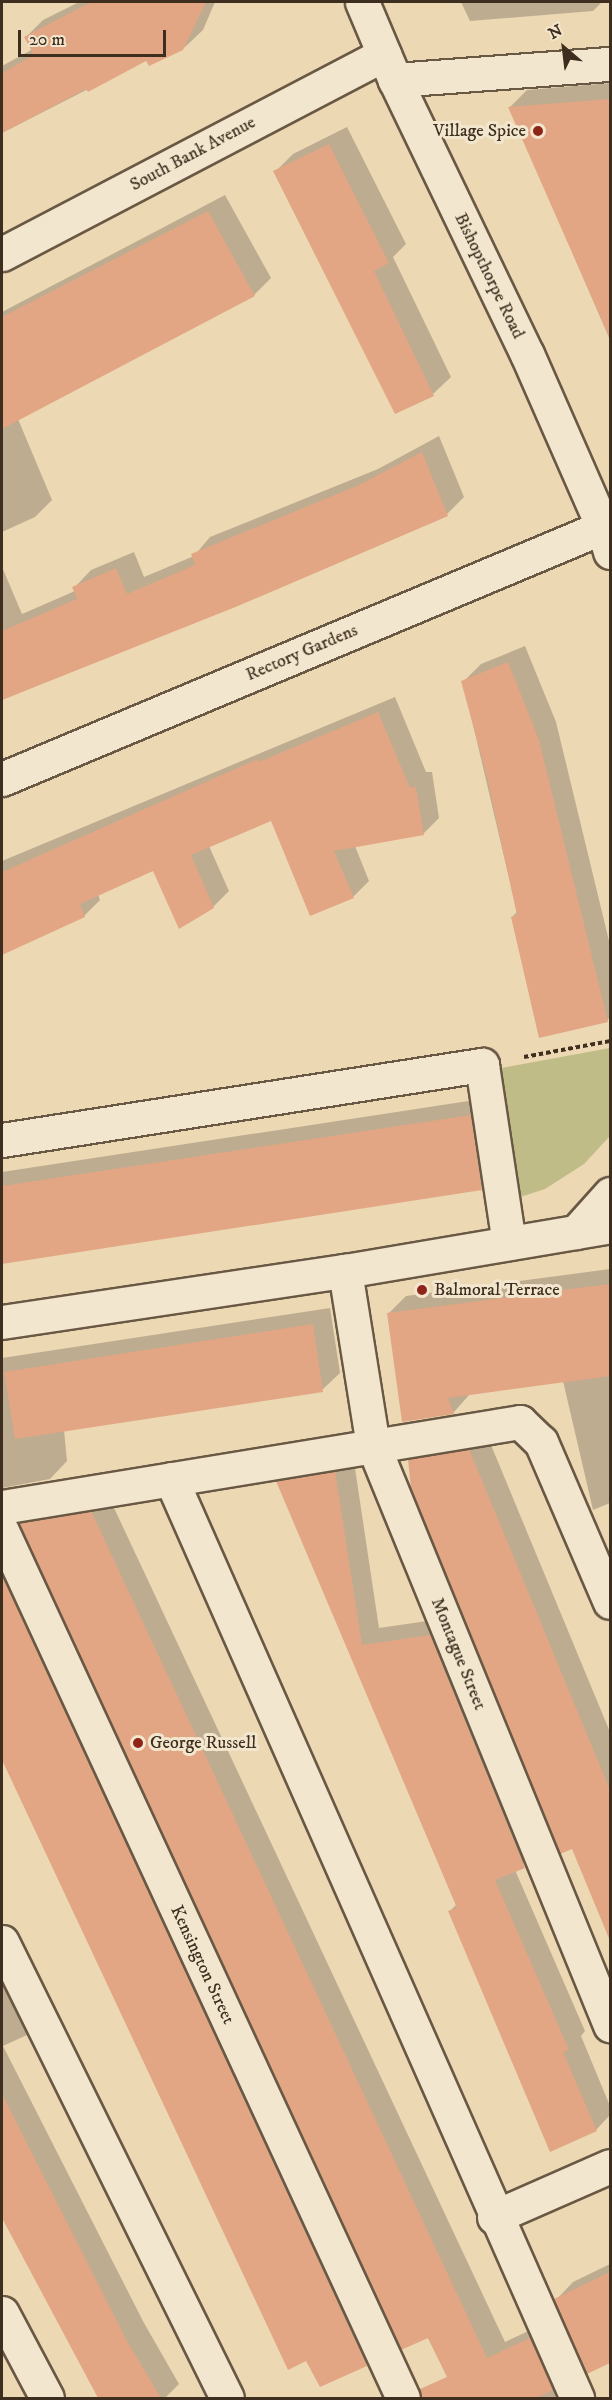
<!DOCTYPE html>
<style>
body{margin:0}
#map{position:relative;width:612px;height:2400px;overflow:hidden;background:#edd8b4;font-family:"IM FELL DW Pica",serif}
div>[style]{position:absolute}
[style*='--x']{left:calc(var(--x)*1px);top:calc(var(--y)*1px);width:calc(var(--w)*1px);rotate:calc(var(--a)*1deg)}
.green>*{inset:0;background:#c0bc87}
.shadow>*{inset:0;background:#0003}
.building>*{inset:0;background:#e2a684}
.path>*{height:4px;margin-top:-2px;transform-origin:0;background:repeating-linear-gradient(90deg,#3d2e1f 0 4.5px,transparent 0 7.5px)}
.roads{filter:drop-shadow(2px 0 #695844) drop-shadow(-2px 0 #695844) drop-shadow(0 2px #695844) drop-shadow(0 -2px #695844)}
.minor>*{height:33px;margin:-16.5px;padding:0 16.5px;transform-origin:16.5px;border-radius:16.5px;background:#f3e6ce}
.dots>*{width:16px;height:16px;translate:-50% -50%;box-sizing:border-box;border:3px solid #f3e6ce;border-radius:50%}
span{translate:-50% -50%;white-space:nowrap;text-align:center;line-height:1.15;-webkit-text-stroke:6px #f3e6ce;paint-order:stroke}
.poi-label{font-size:18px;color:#3d2e1f}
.right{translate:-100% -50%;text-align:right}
.left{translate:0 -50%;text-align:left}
.street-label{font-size:18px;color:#3d2e1f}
.frame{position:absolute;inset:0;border:3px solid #3d2e1f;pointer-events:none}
.north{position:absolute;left:534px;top:18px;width:60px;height:60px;-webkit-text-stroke:4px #f3e6ce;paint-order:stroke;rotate:332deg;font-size:16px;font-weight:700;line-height:24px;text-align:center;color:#3d2e1f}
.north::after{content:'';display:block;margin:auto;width:21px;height:27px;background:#3d2e1f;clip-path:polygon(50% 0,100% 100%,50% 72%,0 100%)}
.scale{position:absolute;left:18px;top:30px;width:148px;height:27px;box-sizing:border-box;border:3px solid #3d2e1f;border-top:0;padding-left:8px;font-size:18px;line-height:21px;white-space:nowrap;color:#3d2e1f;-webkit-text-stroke:4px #f3e6ce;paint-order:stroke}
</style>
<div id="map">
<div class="green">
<i style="clip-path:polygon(610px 1048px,610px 1136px,584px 1164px,545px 1189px,511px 1200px,491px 1070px)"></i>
</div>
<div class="shadow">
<i style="clip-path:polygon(79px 2px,117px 2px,128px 23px,136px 2px,215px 2px,203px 30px,185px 47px,150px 64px,147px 59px,2px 133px,2px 66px,33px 49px,26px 37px,43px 20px)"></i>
<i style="clip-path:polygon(461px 2px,602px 2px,593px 11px,470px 21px)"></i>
<i style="clip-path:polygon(610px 83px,610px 340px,510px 107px,527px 90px)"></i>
<i style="clip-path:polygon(347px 127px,406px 244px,393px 257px,451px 377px,433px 394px,275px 172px,293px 154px)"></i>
<i style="clip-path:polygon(225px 195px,271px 278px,254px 295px,18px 419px,52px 500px,35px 517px,2px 532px,2px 312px)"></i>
<i style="clip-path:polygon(439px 436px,464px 497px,447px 514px,2px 700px,2px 567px,22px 614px,75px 591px,74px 588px,91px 570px,134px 552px,144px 577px,194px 556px,210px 537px,378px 469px)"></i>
<i style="clip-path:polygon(525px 646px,556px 722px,610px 945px,610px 1017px,607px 1021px,512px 917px,517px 912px,463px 682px,481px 664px)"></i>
<i style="clip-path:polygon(395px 697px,426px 772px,432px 772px,439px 818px,423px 834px,355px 846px,369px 881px,353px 897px,272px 819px,209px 846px,229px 891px,213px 907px,154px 869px,98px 894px,100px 900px,84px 916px,2px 953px,2px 861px)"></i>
<i style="clip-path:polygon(488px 1098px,499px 1171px,481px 1188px,2px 1262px,2px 1172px)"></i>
<i style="clip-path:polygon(610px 1269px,610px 1503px,593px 1510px,563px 1381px,470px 1394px,454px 1412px,403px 1421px,389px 1313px,406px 1296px)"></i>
<i style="clip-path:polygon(330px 1308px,340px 1373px,322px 1390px,64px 1430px,67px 1461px,50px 1479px,2px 1488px,2px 1508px,2px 1358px)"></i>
<i style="clip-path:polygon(486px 1433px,610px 1732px,610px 1914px,410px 1460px,427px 1443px)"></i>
<i style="clip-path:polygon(353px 1455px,379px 1628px,448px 1618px,542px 1849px,515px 1870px,585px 2031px,581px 2036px,610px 2106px,610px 2115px,596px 2130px,449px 1912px,457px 1904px,278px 1481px,295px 1464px)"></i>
<i style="clip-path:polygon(108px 1495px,505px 2342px,548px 2322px,571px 2381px,554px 2398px,458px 2398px,21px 1524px,38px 1506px)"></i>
<i style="clip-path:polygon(2px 1515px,384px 2347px,366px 2364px,321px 2385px,307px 2359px,288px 2368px,2px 1755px)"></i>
<i style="clip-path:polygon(2px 1927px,44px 2018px,27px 2035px,3px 2046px,144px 2323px,179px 2384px,165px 2398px,100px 2398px,2px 2208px)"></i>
<i style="clip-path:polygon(610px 2264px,610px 2361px,588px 2372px,556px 2300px,573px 2282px)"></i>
</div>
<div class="building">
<i style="clip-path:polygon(91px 2px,206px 2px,183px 50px,149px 66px,146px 61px,88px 92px,86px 89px,2px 133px,2px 73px,34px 55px,24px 37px)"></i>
<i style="clip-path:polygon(610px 99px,610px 339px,508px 107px)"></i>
<i style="clip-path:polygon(329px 144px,389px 263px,374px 271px,434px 396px,395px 414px,273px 171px)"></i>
<i style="clip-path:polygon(208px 211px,255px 296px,2px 429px,2px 317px)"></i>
<i style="clip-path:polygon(422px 452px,448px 516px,238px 606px,2px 700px,2px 631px,77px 599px,72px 587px,116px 568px,127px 594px,195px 565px,191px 554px,359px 485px)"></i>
<i style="clip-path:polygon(508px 662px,539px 740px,608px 1022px,539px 1038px,511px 917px,517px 915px,487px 777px,461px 681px)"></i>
<i style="clip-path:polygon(378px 712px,410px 788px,416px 787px,424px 835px,334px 851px,354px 898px,310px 916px,271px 821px,191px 855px,214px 908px,179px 929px,153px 871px,80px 904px,85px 917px,2px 955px,2px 872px,258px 759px,259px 762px)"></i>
<i style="clip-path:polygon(471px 1115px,482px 1190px,2px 1264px,2px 1186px)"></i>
<i style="clip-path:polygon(610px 1284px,610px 1376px,448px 1398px,454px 1414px,402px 1422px,387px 1313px)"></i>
<i style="clip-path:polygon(313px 1324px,323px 1392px,15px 1439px,4px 1372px)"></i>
<i style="clip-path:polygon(469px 1449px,610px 1790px,610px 1941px,572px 1849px,560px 1854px,411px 1489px,408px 1459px)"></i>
<i style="clip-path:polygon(335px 1471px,362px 1645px,430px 1635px,525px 1868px,495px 1880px,569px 2050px,563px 2052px,597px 2131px,550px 2152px,448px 1911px,457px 1908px,276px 1481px)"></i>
<i style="clip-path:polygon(91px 1511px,487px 2358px,530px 2338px,553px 2390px,536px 2398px,422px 2398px,420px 2389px,447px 2377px,428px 2338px,401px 2350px,19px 1523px)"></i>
<i style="clip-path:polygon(2px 1575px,367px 2366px,320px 2387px,306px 2361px,288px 2370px,2px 1760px)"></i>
<i style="clip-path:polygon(2px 2094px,127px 2341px,161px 2398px,98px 2398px,2px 2218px)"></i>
<i style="clip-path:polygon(610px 2272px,610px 2363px,587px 2374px,554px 2299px)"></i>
</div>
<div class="path">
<i style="--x:524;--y:1057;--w:87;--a:-10.5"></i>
</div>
<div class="roads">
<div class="minor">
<i style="--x:362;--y:2;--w:85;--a:67.1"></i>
<i style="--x:395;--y:80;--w:304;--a:64.3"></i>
<i style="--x:527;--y:354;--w:189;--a:66.3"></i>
<i style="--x:603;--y:527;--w:26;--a:74"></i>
<i style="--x:395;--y:80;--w:216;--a:-4.3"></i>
<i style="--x:2;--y:254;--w:431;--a:-27.6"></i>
<i style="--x:2;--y:779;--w:652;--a:-22.75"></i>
<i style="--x:2;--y:1140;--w:486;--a:-8.9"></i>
<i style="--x:482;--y:1065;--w:180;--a:81.4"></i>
<i style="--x:576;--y:1232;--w:51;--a:-48.2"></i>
<i style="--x:345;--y:1271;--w:176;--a:80.9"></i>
<i style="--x:373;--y:1445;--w:627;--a:67.77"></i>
<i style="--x:2;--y:1322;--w:347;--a:-8.5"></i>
<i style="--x:345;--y:1271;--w:269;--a:-9.6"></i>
<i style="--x:171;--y:1479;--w:1005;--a:66.16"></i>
<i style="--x:2;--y:1507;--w:525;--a:-9.32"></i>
<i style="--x:520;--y:1422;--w:29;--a:44"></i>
<i style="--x:541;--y:1442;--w:174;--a:66.7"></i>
<i style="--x:2;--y:1531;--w:955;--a:65.18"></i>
<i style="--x:2;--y:1942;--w:508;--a:63.74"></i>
<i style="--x:494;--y:2217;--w:127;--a:-23.7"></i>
<i style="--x:2;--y:2313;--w:96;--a:62.1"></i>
</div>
</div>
<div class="dots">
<i style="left:538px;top:131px;background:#8f2418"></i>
<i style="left:422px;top:1290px;background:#8f2418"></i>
<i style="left:138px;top:1743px;background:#8f2418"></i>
</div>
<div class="poi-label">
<span class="right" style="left:526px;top:131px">Village Spice</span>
<span class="left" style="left:434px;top:1290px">Balmoral Terrace</span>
<span class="left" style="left:150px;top:1743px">George Russell</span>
</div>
<div class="street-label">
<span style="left:193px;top:154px;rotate:-28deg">South Bank Avenue</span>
<span style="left:489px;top:276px;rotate:64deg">Bishopthorpe Road</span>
<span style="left:302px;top:653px;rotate:-23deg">Rectory Gardens</span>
<span style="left:458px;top:1654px;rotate:68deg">Montague Street</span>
<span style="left:202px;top:1965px;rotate:65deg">Kensington Street</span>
</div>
<div class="frame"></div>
<div class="north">N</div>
<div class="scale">20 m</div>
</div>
